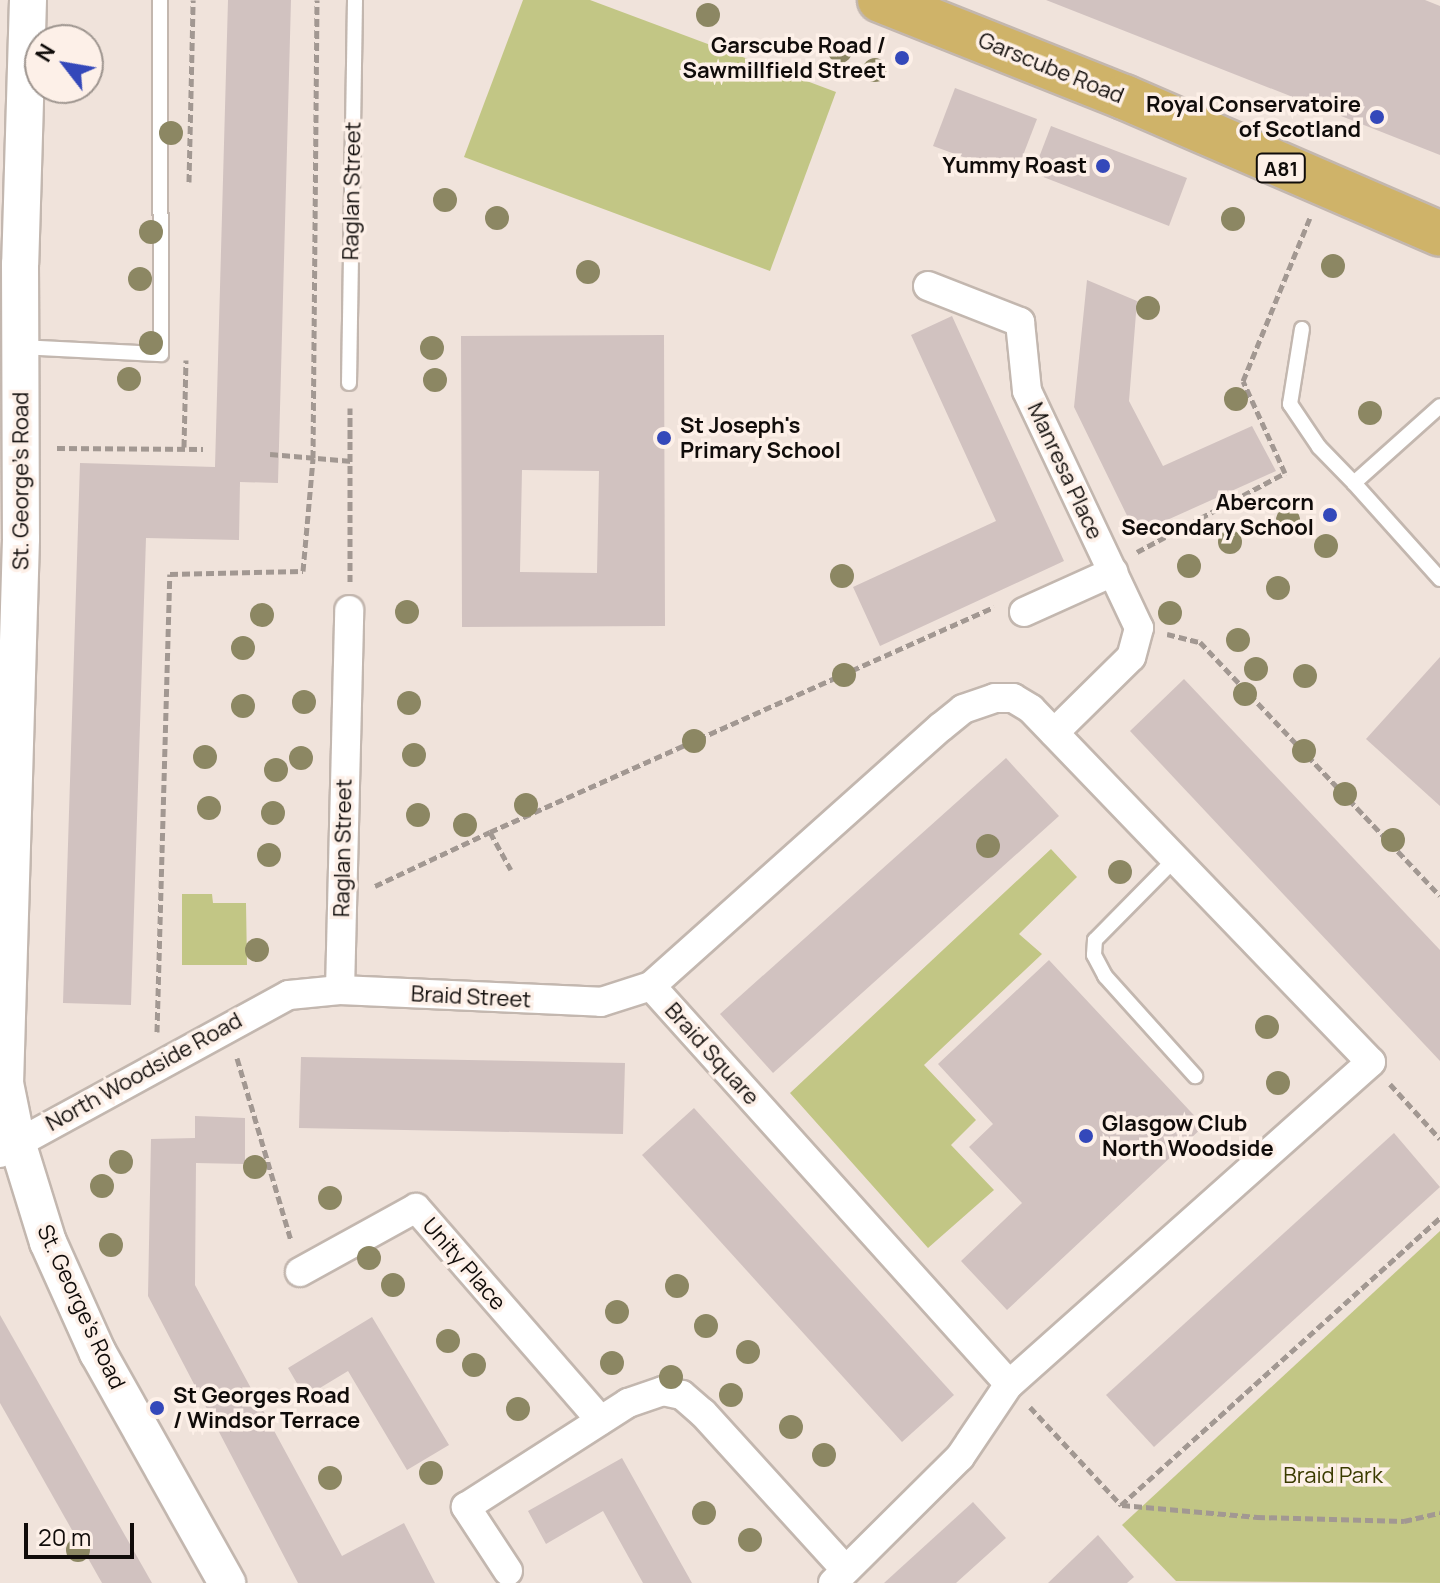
<!DOCTYPE html>
<style>
body{margin:0}
#map{position:relative;width:1440px;height:1583px;overflow:hidden;background:#f0e3db;font-family:Manrope,sans-serif}
div>[style]{position:absolute}
[style*='--x']{left:calc(var(--x)*1px);top:calc(var(--y)*1px);width:calc(var(--w)*1px);rotate:calc(var(--a)*1deg)}
.green>*{inset:0;background:#c2c685}
.building>*{inset:0;background:#d1c2c0}
.path>*{height:5px;margin-top:-2.5px;transform-origin:0;background:repeating-linear-gradient(90deg,#a29892 0 8px,transparent 0 12px)}
.roads{filter:drop-shadow(2px 0 #c3b7af) drop-shadow(-2px 0 #c3b7af) drop-shadow(0 2px #c3b7af) drop-shadow(0 -2px #c3b7af)}
.service>*{height:14px;margin:-7px;padding:0 7px;transform-origin:7px;border-radius:7px;background:#fff}
.minor>*{height:28px;margin:-14px;padding:0 14px;transform-origin:14px;border-radius:14px;background:#fff}
.tertiary>*{height:36px;margin:-18px;padding:0 18px;transform-origin:18px;border-radius:18px;background:#fff}
.primary>*{height:44px;margin:-22px;padding:0 22px;transform-origin:22px;border-radius:22px;background:#cfb369}
.trees>*{width:24px;height:24px;margin:-12px;border-radius:50%;background:#8c8763}
.dots>*{width:22px;height:22px;translate:-50% -50%;box-sizing:border-box;border:4px solid #fdf0e8;border-radius:50%}
span{translate:-50% -50%;white-space:nowrap;text-align:center;line-height:1.15;-webkit-text-stroke:7px #fdf0e8;paint-order:stroke}
.shield-label span{padding:2px 6px;background:#fdf0e8;border:2px solid;border-radius:6px;-webkit-text-stroke-width:0}
.shield-label{font-size:20px;color:#100c0a;font-weight:700}
.poi-label{font-size:22px;color:#100c0a;font-weight:700}
.right{translate:-100% -50%;text-align:right}
.left{translate:0 -50%;text-align:left}
.street-label{font-size:22px;color:#100c0a}
.park-label{font-size:22px;color:#3a3b00}
.north{position:absolute;left:24px;top:24px;width:80px;height:80px;box-sizing:border-box;background:#fdf0e8;border:2px solid #9e958f;border-radius:50%;rotate:301deg;font-size:22px;font-weight:700;line-height:32px;text-align:center;color:#100c0a}
.north::after{content:'';display:block;margin:auto;width:28px;height:36px;background:#3448ba;clip-path:polygon(50% 0,100% 100%,50% 72%,0 100%)}
.scale{position:absolute;left:24px;top:1523px;width:110px;height:36px;box-sizing:border-box;border:4px solid #100c0a;border-top:0;padding-left:10px;font-size:24px;line-height:28px;white-space:nowrap;color:#100c0a;-webkit-text-stroke:6px #fdf0e8;paint-order:stroke}
</style>
<div id="map">
<div class="green">
<i style="clip-path:polygon(523px 0,590px 0,836px 92px,770px 271px,464px 157px)"></i>
<i style="clip-path:polygon(1051px 849px,1077px 877px,1019px 934px,1042px 954px,924px 1065px,976px 1120px,951px 1145px,994px 1190px,928px 1248px,790px 1093px)"></i>
<i style="clip-path:polygon(182px 894px,212px 894px,213px 903px,246px 903px,247px 965px,182px 965px)"></i>
<i style="clip-path:polygon(1440px 1231px,1440px 1583px,1176px 1581px,1122px 1525px)"></i>
</div>
<div class="building">
<i style="clip-path:polygon(228px 0,291px 0,278px 483px,240px 482px,239px 540px,146px 538px,131px 1005px,63px 1003px,80px 463px,215px 467px)"></i>
<i style="clip-path:polygon(1046px 0,1425px 0,1440px 6px,1440px 155px)"></i>
<i style="clip-path:polygon(955px 88px,1037px 119px,1015px 176px,933px 146px)"></i>
<i style="clip-path:polygon(1051px 126px,1187px 178px,1169px 226px,1033px 173px)"></i>
<i style="clip-path:polygon(1087px 280px,1137px 301px,1129px 401px,1163px 466px,1252px 426px,1276px 471px,1136px 534px,1074px 407px)"></i>
<i style="clip-path:polygon(952px 316px,1064px 561px,880px 646px,853px 587px,996px 521px,911px 335px)"></i>
<i style="clip-path:polygon(evenodd,664px 335px,665px 626px,462px 627px,461px 336px,664px 335px,522px 470px,599px 471px,597px 573px,520px 572px,522px 470px)"></i>
<i style="clip-path:polygon(1440px 657px,1440px 806px,1366px 739px)"></i>
<i style="clip-path:polygon(1184px 679px,1440px 950px,1440px 1061px,1130px 731px)"></i>
<i style="clip-path:polygon(1006px 758px,1059px 816px,773px 1073px,720px 1014px)"></i>
<i style="clip-path:polygon(1049px 960px,1204px 1126px,1007px 1310px,961px 1261px,1022px 1203px,969px 1147px,993px 1124px,938px 1064px)"></i>
<i style="clip-path:polygon(301px 1057px,625px 1063px,623px 1134px,299px 1128px)"></i>
<i style="clip-path:polygon(694px 1108px,954px 1395px,902px 1442px,642px 1155px)"></i>
<i style="clip-path:polygon(195px 1116px,245px 1118px,245px 1164px,196px 1163px,195px 1285px,342px 1556px,404px 1523px,435px 1583px,298px 1583px,148px 1296px,151px 1139px,195px 1138px)"></i>
<i style="clip-path:polygon(1394px 1133px,1440px 1187px,1154px 1447px,1106px 1395px)"></i>
<i style="clip-path:polygon(0 1315px,152px 1583px,102px 1583px,0 1403px)"></i>
<i style="clip-path:polygon(372px 1317px,449px 1445px,407px 1470px,348px 1371px,305px 1397px,288px 1368px)"></i>
<i style="clip-path:polygon(622px 1458px,692px 1583px,643px 1583px,603px 1511px,546px 1544px,528px 1511px)"></i>
<i style="clip-path:polygon(973px 1502px,1006px 1538px,956px 1583px,884px 1583px)"></i>
<i style="clip-path:polygon(1098px 1535px,1134px 1577px,1127px 1583px,1048px 1583px)"></i>
</div>
<div class="path">
<i style="--x:189;--y:182;--w:182;--a:-88.7"></i>
<i style="--x:184;--y:447;--w:87;--a:-88.7"></i>
<i style="--x:57;--y:448;--w:146;--a:0.4"></i>
<i style="--x:270;--y:454;--w:82;--a:4.9"></i>
<i style="--x:1137;--y:552;--w:168;--a:-28.1"></i>
<i style="--x:1285;--y:473;--w:101;--a:-114.5"></i>
<i style="--x:1243;--y:381;--w:176;--a:-67.7"></i>
<i style="--x:350;--y:582;--w:174;--a:-90"></i>
<i style="--x:1167;--y:634;--w:34;--a:14"></i>
<i style="--x:1200;--y:642;--w:349;--a:46.6"></i>
<i style="--x:490;--y:832;--w:552;--a:-24.06"></i>
<i style="--x:375;--y:886;--w:127;--a:-25.2"></i>
<i style="--x:490;--y:832;--w:43;--a:61.1"></i>
<i style="--x:157;--y:1032;--w:458;--a:-88.4"></i>
<i style="--x:170;--y:574;--w:133;--a:-1.3"></i>
<i style="--x:303;--y:571;--w:113;--a:-84.9"></i>
<i style="--x:313;--y:458;--w:458;--a:-89.5"></i>
<i style="--x:237;--y:1058;--w:190;--a:73.5"></i>
<i style="--x:1390;--y:1084;--w:74;--a:47.7"></i>
<i style="--x:1030;--y:1407;--w:134;--a:47.1"></i>
<i style="--x:1121;--y:1505;--w:429;--a:-42"></i>
<i style="--x:1122;--y:1505;--w:136;--a:5.1"></i>
<i style="--x:1257;--y:1517;--w:147;--a:1.6"></i>
<i style="--x:1404;--y:1521;--w:37;--a:-13"></i>
</div>
<div class="roads">
<div class="service">
<i style="--x:1302;--y:329;--w:76;--a:99.1"></i>
<i style="--x:1290;--y:404;--w:52;--a:56"></i>
<i style="--x:1319;--y:447;--w:50;--a:45.8"></i>
<i style="--x:1354;--y:483;--w:115;--a:-41.8"></i>
<i style="--x:22;--y:347;--w:139;--a:2.9"></i>
<i style="--x:161;--y:354;--w:354;--a:-90.2"></i>
<i style="--x:349;--y:383;--w:383;--a:-89.1"></i>
<i style="--x:1354;--y:483;--w:129;--a:48.1"></i>
<i style="--x:1175;--y:859;--w:114;--a:134.6"></i>
<i style="--x:1095;--y:940;--w:15;--a:94"></i>
<i style="--x:1094;--y:955;--w:24;--a:62"></i>
<i style="--x:1105;--y:976;--w:135;--a:48"></i>
</div>
<div class="minor">
<i style="--x:928;--y:286;--w:99;--a:21.4"></i>
<i style="--x:1020;--y:322;--w:69;--a:84.2"></i>
<i style="--x:1027;--y:391;--w:262;--a:64.7"></i>
<i style="--x:1139;--y:628;--w:30;--a:105"></i>
<i style="--x:1131;--y:657;--w:108;--a:135.4"></i>
<i style="--x:1024;--y:612;--w:98;--a:-24.2"></i>
<i style="--x:995;--y:698;--w:18;--a:0"></i>
<i style="--x:1013;--y:698;--w:21;--a:31"></i>
<i style="--x:1031;--y:709;--w:490;--a:46.1"></i>
<i style="--x:1371;--y:1062;--w:484;--a:138.3"></i>
<i style="--x:1009;--y:1384;--w:535;--a:-131.97"></i>
<i style="--x:651;--y:986;--w:389;--a:-41.8"></i>
<i style="--x:941;--y:727;--w:28;--a:-39"></i>
<i style="--x:963;--y:709;--w:34;--a:-19"></i>
<i style="--x:340;--y:990;--w:380;--a:-88.6"></i>
<i style="--x:0;--y:1153;--w:329;--a:-28.7"></i>
<i style="--x:289;--y:995;--w:51;--a:-5.6"></i>
<i style="--x:340;--y:990;--w:261;--a:2.6"></i>
<i style="--x:601;--y:1002;--w:52;--a:-17.7"></i>
<i style="--x:300;--y:1272;--w:132;--a:-28.9"></i>
<i style="--x:416;--y:1208;--w:281;--a:49"></i>
<i style="--x:508;--y:1571;--w:77;--a:-123.3"></i>
<i style="--x:466;--y:1507;--w:193;--a:-32.7"></i>
<i style="--x:628;--y:1403;--w:37;--a:-19"></i>
<i style="--x:663;--y:1391;--w:19;--a:12"></i>
<i style="--x:682;--y:1395;--w:28;--a:41"></i>
<i style="--x:703;--y:1413;--w:211;--a:47.7"></i>
<i style="--x:833;--y:1583;--w:179;--a:-44.8"></i>
<i style="--x:960;--y:1457;--w:88;--a:-56.1"></i>
</div>
<div class="tertiary">
<i style="--x:28;--y:0;--w:264;--a:91.7"></i>
<i style="--x:20;--y:264;--w:275;--a:89.8"></i>
<i style="--x:21;--y:539;--w:544;--a:91.68"></i>
<i style="--x:5;--y:1083;--w:60;--a:78.5"></i>
<i style="--x:17;--y:1142;--w:105;--a:72.8"></i>
<i style="--x:48;--y:1242;--w:122;--a:65.8"></i>
<i style="--x:98;--y:1353;--w:264;--a:60.7"></i>
</div>
<div class="primary">
<i style="--x:880;--y:0;--w:263;--a:21.7"></i>
<i style="--x:1124;--y:97;--w:344;--a:23.4"></i>
</div>
</div>
<div class="trees">
<i style="left:708px;top:15px"></i>
<i style="left:840px;top:51px"></i>
<i style="left:875px;top:70px"></i>
<i style="left:171px;top:133px"></i>
<i style="left:445px;top:200px"></i>
<i style="left:497px;top:218px"></i>
<i style="left:1233px;top:219px"></i>
<i style="left:151px;top:232px"></i>
<i style="left:1333px;top:266px"></i>
<i style="left:588px;top:272px"></i>
<i style="left:140px;top:279px"></i>
<i style="left:1148px;top:308px"></i>
<i style="left:151px;top:343px"></i>
<i style="left:432px;top:348px"></i>
<i style="left:129px;top:379px"></i>
<i style="left:435px;top:380px"></i>
<i style="left:1236px;top:399px"></i>
<i style="left:1370px;top:413px"></i>
<i style="left:1288px;top:520px"></i>
<i style="left:1230px;top:542px"></i>
<i style="left:1326px;top:546px"></i>
<i style="left:1189px;top:566px"></i>
<i style="left:842px;top:576px"></i>
<i style="left:1278px;top:588px"></i>
<i style="left:407px;top:612px"></i>
<i style="left:1170px;top:613px"></i>
<i style="left:262px;top:615px"></i>
<i style="left:1238px;top:640px"></i>
<i style="left:243px;top:648px"></i>
<i style="left:1256px;top:669px"></i>
<i style="left:844px;top:675px"></i>
<i style="left:1305px;top:676px"></i>
<i style="left:1245px;top:694px"></i>
<i style="left:304px;top:702px"></i>
<i style="left:409px;top:703px"></i>
<i style="left:243px;top:706px"></i>
<i style="left:694px;top:741px"></i>
<i style="left:1304px;top:751px"></i>
<i style="left:414px;top:755px"></i>
<i style="left:205px;top:757px"></i>
<i style="left:301px;top:758px"></i>
<i style="left:276px;top:770px"></i>
<i style="left:1345px;top:794px"></i>
<i style="left:526px;top:805px"></i>
<i style="left:209px;top:808px"></i>
<i style="left:273px;top:813px"></i>
<i style="left:418px;top:815px"></i>
<i style="left:465px;top:825px"></i>
<i style="left:1393px;top:840px"></i>
<i style="left:988px;top:846px"></i>
<i style="left:269px;top:855px"></i>
<i style="left:1120px;top:872px"></i>
<i style="left:257px;top:950px"></i>
<i style="left:1267px;top:1027px"></i>
<i style="left:1278px;top:1083px"></i>
<i style="left:121px;top:1162px"></i>
<i style="left:255px;top:1167px"></i>
<i style="left:102px;top:1186px"></i>
<i style="left:330px;top:1198px"></i>
<i style="left:111px;top:1245px"></i>
<i style="left:369px;top:1258px"></i>
<i style="left:393px;top:1285px"></i>
<i style="left:677px;top:1286px"></i>
<i style="left:617px;top:1312px"></i>
<i style="left:706px;top:1326px"></i>
<i style="left:448px;top:1341px"></i>
<i style="left:748px;top:1352px"></i>
<i style="left:612px;top:1363px"></i>
<i style="left:474px;top:1365px"></i>
<i style="left:671px;top:1377px"></i>
<i style="left:731px;top:1395px"></i>
<i style="left:518px;top:1409px"></i>
<i style="left:791px;top:1427px"></i>
<i style="left:824px;top:1455px"></i>
<i style="left:431px;top:1473px"></i>
<i style="left:330px;top:1478px"></i>
<i style="left:704px;top:1513px"></i>
<i style="left:750px;top:1540px"></i>
<i style="left:78px;top:1550px"></i>
</div>
<div class="dots">
<i style="left:902px;top:58px;background:#3448ba"></i>
<i style="left:1377px;top:117px;background:#3448ba"></i>
<i style="left:1103px;top:166px;background:#3448ba"></i>
<i style="left:664px;top:438px;background:#3448ba"></i>
<i style="left:1330px;top:515px;background:#3448ba"></i>
<i style="left:1086px;top:1136px;background:#3448ba"></i>
<i style="left:157px;top:1408px;background:#3448ba"></i>
</div>
<div class="shield-label">
<span style="left:1281px;top:168px">A81</span>
</div>
<div class="poi-label">
<span class="right" style="left:886px;top:58px">Garscube Road /<br>Sawmillfield Street</span>
<span class="right" style="left:1361px;top:117px">Royal Conservatoire<br>of Scotland</span>
<span class="right" style="left:1087px;top:166px">Yummy Roast</span>
<span class="left" style="left:680px;top:438px">St Joseph's<br>Primary School</span>
<span class="right" style="left:1314px;top:515px">Abercorn<br>Secondary School</span>
<span class="left" style="left:1102px;top:1136px">Glasgow Club<br>North Woodside</span>
<span class="left" style="left:173px;top:1408px">St Georges Road<br>/ Windsor Terrace</span>
</div>
<div class="street-label">
<span style="left:1051px;top:68px;rotate:22deg">Garscube Road</span>
<span style="left:352px;top:191px;rotate:-89deg">Raglan Street</span>
<span style="left:1065px;top:471px;rotate:65deg">Manresa Place</span>
<span style="left:21px;top:481px;rotate:-90deg">St. George's Road</span>
<span style="left:343px;top:848px;rotate:-89deg">Raglan Street</span>
<span style="left:471px;top:997px;rotate:3deg">Braid Street</span>
<span style="left:712px;top:1054px;rotate:48deg">Braid Square</span>
<span style="left:144px;top:1072px;rotate:-29deg">North Woodside Road</span>
<span style="left:464px;top:1264px;rotate:49deg">Unity Place</span>
<span style="left:81px;top:1307px;rotate:65deg">St. George's Road</span>
</div>
<div class="park-label">
<span style="left:1333px;top:1476px">Braid Park</span>
</div>
<div class="north">N</div>
<div class="scale">20 m</div>
</div>
